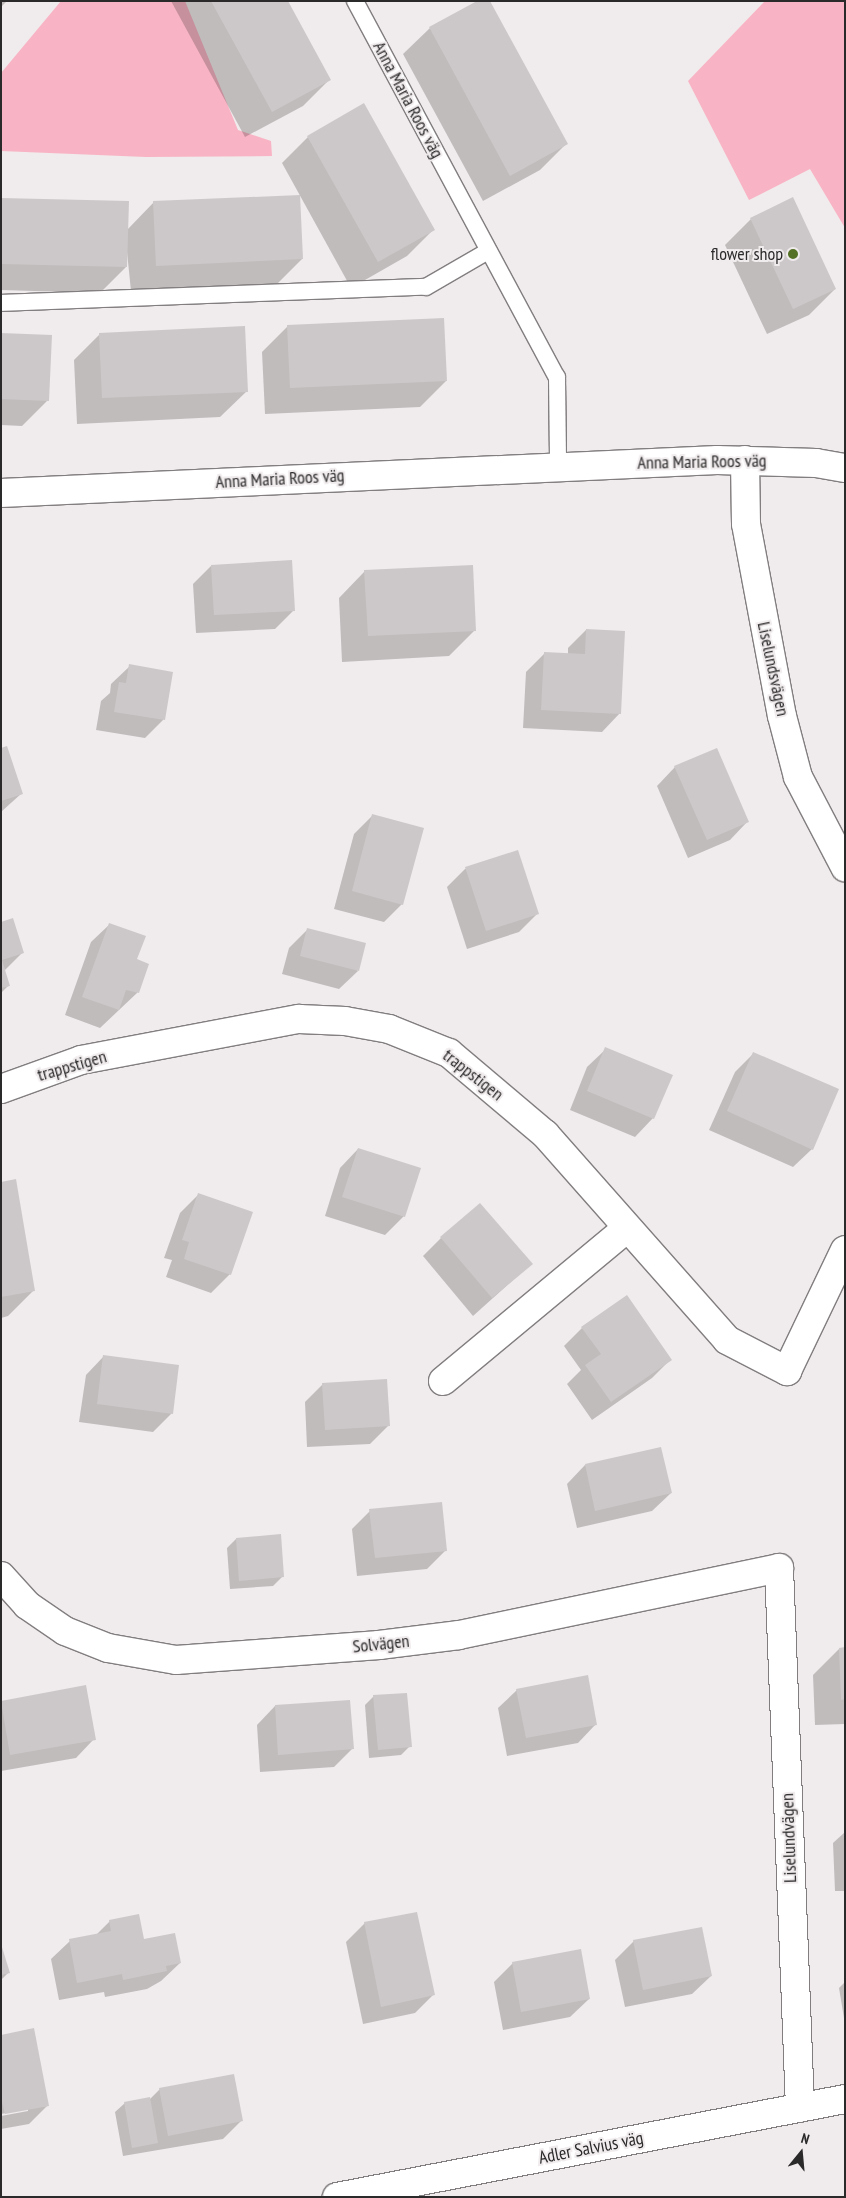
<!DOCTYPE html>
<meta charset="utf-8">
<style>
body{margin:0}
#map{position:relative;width:846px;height:2198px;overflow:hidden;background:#f0ebec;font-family:"PT Sans Narrow",sans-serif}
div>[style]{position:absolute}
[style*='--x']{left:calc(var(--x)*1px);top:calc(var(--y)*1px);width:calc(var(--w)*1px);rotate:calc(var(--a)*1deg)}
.green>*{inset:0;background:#f8b4c4}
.shadow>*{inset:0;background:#0003}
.building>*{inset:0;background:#ccc8c9}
.roads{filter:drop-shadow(1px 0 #827e7f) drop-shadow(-1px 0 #827e7f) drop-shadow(0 1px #827e7f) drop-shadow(0 -1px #827e7f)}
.service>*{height:16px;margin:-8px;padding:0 8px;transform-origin:8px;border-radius:8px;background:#fff}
.minor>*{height:28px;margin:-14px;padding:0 14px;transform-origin:14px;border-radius:14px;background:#fff}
.dots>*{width:14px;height:14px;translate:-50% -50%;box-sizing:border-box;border:2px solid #f0ebec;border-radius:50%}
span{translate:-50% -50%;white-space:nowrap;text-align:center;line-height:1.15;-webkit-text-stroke:4px #f0ebec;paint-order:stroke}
.street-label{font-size:18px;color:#2b2a2a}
.poi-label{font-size:18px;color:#2b2a2a}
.right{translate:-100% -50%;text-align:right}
.frame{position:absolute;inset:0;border:2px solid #2b2a2a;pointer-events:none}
.north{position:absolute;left:776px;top:2128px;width:50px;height:50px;-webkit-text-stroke:4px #f0ebec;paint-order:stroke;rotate:17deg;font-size:14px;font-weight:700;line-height:20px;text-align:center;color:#2b2a2a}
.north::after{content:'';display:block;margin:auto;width:18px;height:22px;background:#2b2a2a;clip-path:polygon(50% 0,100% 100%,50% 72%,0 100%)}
</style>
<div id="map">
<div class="green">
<i style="clip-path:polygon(61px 1px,185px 1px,238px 130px,271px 141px,272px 156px,146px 157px,1px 151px,1px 73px)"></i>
<i style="clip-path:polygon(765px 1px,845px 1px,845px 228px,810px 169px,749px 200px,688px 81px)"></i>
</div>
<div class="shadow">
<i style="clip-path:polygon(1px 1px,7px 1px,1px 7px)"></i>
<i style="clip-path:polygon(171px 1px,286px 1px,329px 80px,303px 106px,245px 137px)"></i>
<i style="clip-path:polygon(479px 1px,566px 144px,540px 170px,483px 201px,403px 54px,430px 28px)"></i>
<i style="clip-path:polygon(308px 137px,433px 230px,407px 256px,351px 288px,282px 163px)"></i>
<i style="clip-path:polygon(1px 200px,127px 230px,154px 202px,302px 259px,276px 285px,131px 291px,126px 242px,126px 267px,100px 293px,1px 290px)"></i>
<i style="clip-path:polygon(751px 219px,835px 289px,809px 315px,767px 334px,725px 245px)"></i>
<i style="clip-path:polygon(288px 326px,446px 381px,420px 407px,265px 414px,262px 352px)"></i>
<i style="clip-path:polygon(1px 334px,48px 400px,22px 426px,1px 425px)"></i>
<i style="clip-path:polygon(100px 334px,247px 391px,220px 417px,77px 424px,74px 360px)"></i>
<i style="clip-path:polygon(211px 566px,294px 610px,275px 629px,196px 633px,193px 584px)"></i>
<i style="clip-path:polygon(365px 571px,475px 630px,449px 656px,342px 662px,339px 598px)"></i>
<i style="clip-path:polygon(586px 630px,620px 713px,602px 732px,523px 728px,526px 672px,545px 653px,568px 655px,568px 648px)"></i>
<i style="clip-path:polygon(130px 666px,171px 673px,163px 720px,145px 738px,96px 730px,101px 701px,110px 693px,111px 684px)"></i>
<i style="clip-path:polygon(1px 749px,22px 793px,1px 812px)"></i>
<i style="clip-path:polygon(675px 767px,748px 821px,730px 840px,688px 858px,657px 786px)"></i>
<i style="clip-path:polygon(372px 816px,402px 904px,384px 922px,334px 909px,354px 834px)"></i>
<i style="clip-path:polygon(517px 852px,537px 914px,519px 932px,467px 949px,447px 887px,465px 869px)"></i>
<i style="clip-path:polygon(1px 923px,22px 953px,4px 971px,9px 985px,1px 993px)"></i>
<i style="clip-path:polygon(110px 924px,136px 960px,148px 965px,137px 993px,100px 1028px,65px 1015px,91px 942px)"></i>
<i style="clip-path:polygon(308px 929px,358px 971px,339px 989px,282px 974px,289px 948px)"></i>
<i style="clip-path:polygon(606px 1049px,653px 1118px,635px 1137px,570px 1110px,587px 1067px)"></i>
<i style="clip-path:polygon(754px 1053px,812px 1149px,793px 1167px,709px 1130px,735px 1072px)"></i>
<i style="clip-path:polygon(358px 1149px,404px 1216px,385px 1235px,325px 1216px,340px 1168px)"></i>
<i style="clip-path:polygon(1px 1183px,34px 1290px,8px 1316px,1px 1318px)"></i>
<i style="clip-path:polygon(198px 1195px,230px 1274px,211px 1293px,166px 1277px,172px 1260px,164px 1258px,180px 1213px)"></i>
<i style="clip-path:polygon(441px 1238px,531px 1264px,473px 1316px,423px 1256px)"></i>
<i style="clip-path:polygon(582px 1328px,670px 1360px,652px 1378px,592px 1420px,567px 1384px,581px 1370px,564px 1346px)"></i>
<i style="clip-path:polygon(104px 1356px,172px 1413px,153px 1432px,79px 1422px,86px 1375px)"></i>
<i style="clip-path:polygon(323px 1384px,389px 1425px,370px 1444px,307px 1447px,305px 1402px)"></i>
<i style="clip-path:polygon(585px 1465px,671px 1493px,652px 1511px,577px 1528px,567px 1484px)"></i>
<i style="clip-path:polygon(370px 1511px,446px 1550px,427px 1569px,357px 1576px,352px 1529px)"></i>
<i style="clip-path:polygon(236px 1539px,282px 1577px,273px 1586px,230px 1589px,227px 1548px)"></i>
<i style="clip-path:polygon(839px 1649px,845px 1649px,845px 1724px,815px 1725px,813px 1675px)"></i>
<i style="clip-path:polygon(517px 1690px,596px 1724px,578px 1743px,507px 1756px,498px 1708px)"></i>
<i style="clip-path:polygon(374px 1696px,410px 1746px,401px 1755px,369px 1758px,365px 1705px)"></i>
<i style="clip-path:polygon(1px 1702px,94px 1739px,76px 1758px,1px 1771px)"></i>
<i style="clip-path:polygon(275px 1706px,352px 1749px,334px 1767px,260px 1772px,257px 1725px)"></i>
<i style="clip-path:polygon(845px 1832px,845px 1891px,835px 1891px,833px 1843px)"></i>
<i style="clip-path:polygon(110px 1921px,180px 1963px,161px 1981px,147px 1989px,105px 1997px,104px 1992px,59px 2000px,51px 1959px,70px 1941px,95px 1936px)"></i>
<i style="clip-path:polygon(365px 1923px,433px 1995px,415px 2013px,363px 2024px,346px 1942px)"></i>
<i style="clip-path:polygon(634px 1941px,711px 1976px,692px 1994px,625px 2007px,615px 1960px)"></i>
<i style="clip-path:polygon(1px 1947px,9px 1972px,1px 1980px)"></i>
<i style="clip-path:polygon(513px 1963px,589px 1999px,570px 2017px,503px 2030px,494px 1982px)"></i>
<i style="clip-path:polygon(845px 1982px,845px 2024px,839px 1988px)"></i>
<i style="clip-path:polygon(1px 2036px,48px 2105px,29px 2124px,1px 2129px,1px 2116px,28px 2111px,28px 2109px,1px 2114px)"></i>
<i style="clip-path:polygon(160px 2089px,241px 2121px,223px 2139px,123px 2156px,115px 2112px,125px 2103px,149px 2100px)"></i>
</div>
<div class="building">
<i style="clip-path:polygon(211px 1px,288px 1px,331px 80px,272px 112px)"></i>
<i style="clip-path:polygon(477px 1px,490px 1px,568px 144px,510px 176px,429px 27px)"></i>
<i style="clip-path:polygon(364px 103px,435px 230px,378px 262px,307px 136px)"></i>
<i style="clip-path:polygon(300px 195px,303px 259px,156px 266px,153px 201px)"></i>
<i style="clip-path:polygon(793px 197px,836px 289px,793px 309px,750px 218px)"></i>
<i style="clip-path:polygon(1px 198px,129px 201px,127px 267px,1px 264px)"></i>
<i style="clip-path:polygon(444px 318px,447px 381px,290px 388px,287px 325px)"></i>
<i style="clip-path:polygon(245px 326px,248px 392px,102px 398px,99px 333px)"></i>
<i style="clip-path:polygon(1px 333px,52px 335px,49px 401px,1px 399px)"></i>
<i style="clip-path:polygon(292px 560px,295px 611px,214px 615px,211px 565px)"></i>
<i style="clip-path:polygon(473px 565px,476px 631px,368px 636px,364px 570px)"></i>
<i style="clip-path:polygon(586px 629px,625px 631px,621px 714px,541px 710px,544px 652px,585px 654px)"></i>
<i style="clip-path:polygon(129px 664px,173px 672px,165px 720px,114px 712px,119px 682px,126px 683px)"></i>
<i style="clip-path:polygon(7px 746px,23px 794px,1px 801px,1px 748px)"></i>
<i style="clip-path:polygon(717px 748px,749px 822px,707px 840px,674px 766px)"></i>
<i style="clip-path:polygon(372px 814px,424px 828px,403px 905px,352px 891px)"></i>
<i style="clip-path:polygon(518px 850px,539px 914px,486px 931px,465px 867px)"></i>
<i style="clip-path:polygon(13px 918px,24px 953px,2px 960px,10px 986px,1px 988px,1px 922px)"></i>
<i style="clip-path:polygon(109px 923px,146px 936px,137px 959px,149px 964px,139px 993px,126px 990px,119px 1010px,82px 997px)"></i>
<i style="clip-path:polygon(307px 928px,366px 943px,359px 971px,300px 956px)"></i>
<i style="clip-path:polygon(605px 1047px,673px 1075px,654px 1119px,587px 1091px)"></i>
<i style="clip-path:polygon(753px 1052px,839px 1089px,813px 1150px,727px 1111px)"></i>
<i style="clip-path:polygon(358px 1148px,421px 1168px,405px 1217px,342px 1197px)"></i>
<i style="clip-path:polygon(16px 1179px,35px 1291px,1px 1297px,1px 1182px)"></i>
<i style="clip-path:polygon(198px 1193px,253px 1212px,231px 1275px,184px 1259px,189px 1242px,182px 1240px)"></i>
<i style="clip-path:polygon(480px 1203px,533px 1264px,492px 1298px,440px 1237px)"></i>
<i style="clip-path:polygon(627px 1295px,672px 1360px,611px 1402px,585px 1365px,601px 1354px,581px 1327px)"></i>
<i style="clip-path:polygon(103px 1355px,179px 1365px,173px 1414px,97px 1404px)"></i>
<i style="clip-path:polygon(387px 1379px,390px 1426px,325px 1430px,322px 1383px)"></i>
<i style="clip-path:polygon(661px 1447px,672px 1493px,595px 1511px,585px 1464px)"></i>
<i style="clip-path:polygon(442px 1502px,447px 1551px,375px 1558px,369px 1509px)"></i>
<i style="clip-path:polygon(281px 1534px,284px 1577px,239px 1581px,236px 1538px)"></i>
<i style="clip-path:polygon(845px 1647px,845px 1699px,841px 1700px,839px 1648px)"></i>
<i style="clip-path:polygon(588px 1675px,597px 1725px,526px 1738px,516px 1689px)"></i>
<i style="clip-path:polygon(86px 1685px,96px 1740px,10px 1755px,1px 1701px)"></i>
<i style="clip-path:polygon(407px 1693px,412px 1747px,378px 1750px,373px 1695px)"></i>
<i style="clip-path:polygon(350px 1700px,354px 1749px,278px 1755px,275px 1705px)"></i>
<i style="clip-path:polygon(417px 1912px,435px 1995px,381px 2007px,364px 1922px)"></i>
<i style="clip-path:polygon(139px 1914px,144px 1939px,175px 1933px,181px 1963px,166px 1966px,167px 1971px,123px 1980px,122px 1974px,77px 1983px,69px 1939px,111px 1931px,109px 1920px)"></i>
<i style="clip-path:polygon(702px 1927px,712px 1976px,643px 1990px,633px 1940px)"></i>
<i style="clip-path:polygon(1px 1944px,10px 1973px,1px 1975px)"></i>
<i style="clip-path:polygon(581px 1949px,590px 1999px,521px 2012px,512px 1962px)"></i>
<i style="clip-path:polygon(34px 2028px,49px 2106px,5px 2114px,1px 2098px,1px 2035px)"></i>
<i style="clip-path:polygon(234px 2074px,243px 2121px,168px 2136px,159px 2088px)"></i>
<i style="clip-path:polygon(150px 2097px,158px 2143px,132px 2148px,124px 2102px)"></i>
</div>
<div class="roads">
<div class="service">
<i style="--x:355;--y:1;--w:427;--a:61.8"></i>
<i style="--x:557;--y:377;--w:88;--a:89.3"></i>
<i style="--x:1;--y:303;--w:425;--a:-2.2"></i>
<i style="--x:426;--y:287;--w:72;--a:-30.1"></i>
</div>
<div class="minor">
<i style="--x:745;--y:460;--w:64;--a:89.1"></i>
<i style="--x:746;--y:524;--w:195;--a:79.4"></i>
<i style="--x:782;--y:716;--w:63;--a:75.3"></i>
<i style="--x:798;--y:777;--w:102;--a:62.4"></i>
<i style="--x:1;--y:493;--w:717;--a:-2.64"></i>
<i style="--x:717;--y:460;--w:99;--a:1.7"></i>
<i style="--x:816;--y:463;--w:29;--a:10"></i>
<i style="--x:1;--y:1089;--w:85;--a:-19.9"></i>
<i style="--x:81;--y:1060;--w:222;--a:-10.7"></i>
<i style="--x:299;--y:1019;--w:46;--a:2.5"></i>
<i style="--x:345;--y:1021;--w:45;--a:10.3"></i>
<i style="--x:389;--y:1029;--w:65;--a:21.8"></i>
<i style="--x:449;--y:1053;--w:126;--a:40.2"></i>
<i style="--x:545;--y:1134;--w:275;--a:48.5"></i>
<i style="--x:727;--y:1340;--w:68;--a:27.3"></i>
<i style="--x:787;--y:1371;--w:134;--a:-64.4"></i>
<i style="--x:443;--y:1381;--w:239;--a:-39.7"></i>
<i style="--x:1;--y:1576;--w:39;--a:48"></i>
<i style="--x:27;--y:1605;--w:46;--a:34.4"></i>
<i style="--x:65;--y:1631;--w:46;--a:21.6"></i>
<i style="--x:108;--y:1648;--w:69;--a:10"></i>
<i style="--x:176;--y:1660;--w:204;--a:-4.2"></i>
<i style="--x:379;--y:1645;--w:81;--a:-7.1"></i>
<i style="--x:459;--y:1635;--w:327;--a:-11.8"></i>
<i style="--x:779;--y:1568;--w:540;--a:87.77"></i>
<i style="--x:337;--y:2197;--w:517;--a:-10.92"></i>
</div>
</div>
<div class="dots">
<i style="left:793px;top:254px;background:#547125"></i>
</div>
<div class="street-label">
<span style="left:408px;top:100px;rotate:62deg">Anna Maria Roos väg</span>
<span style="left:702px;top:462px;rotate:-1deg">Anna Maria Roos väg</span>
<span style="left:280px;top:479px;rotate:-3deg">Anna Maria Roos väg</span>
<span style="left:773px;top:669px;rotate:78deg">Liselundsvägen</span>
<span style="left:72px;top:1066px;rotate:-16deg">trappstigen</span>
<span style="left:473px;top:1075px;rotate:38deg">trappstigen</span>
<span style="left:381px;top:1644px;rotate:-6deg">Solvägen</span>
<span style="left:789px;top:1838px;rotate:-92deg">Liselundvägen</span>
<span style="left:591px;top:2148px;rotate:-11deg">Adler Salvius väg</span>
</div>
<div class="poi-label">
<span class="right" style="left:783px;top:254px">flower shop</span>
</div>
<div class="frame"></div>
<div class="north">N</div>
</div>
